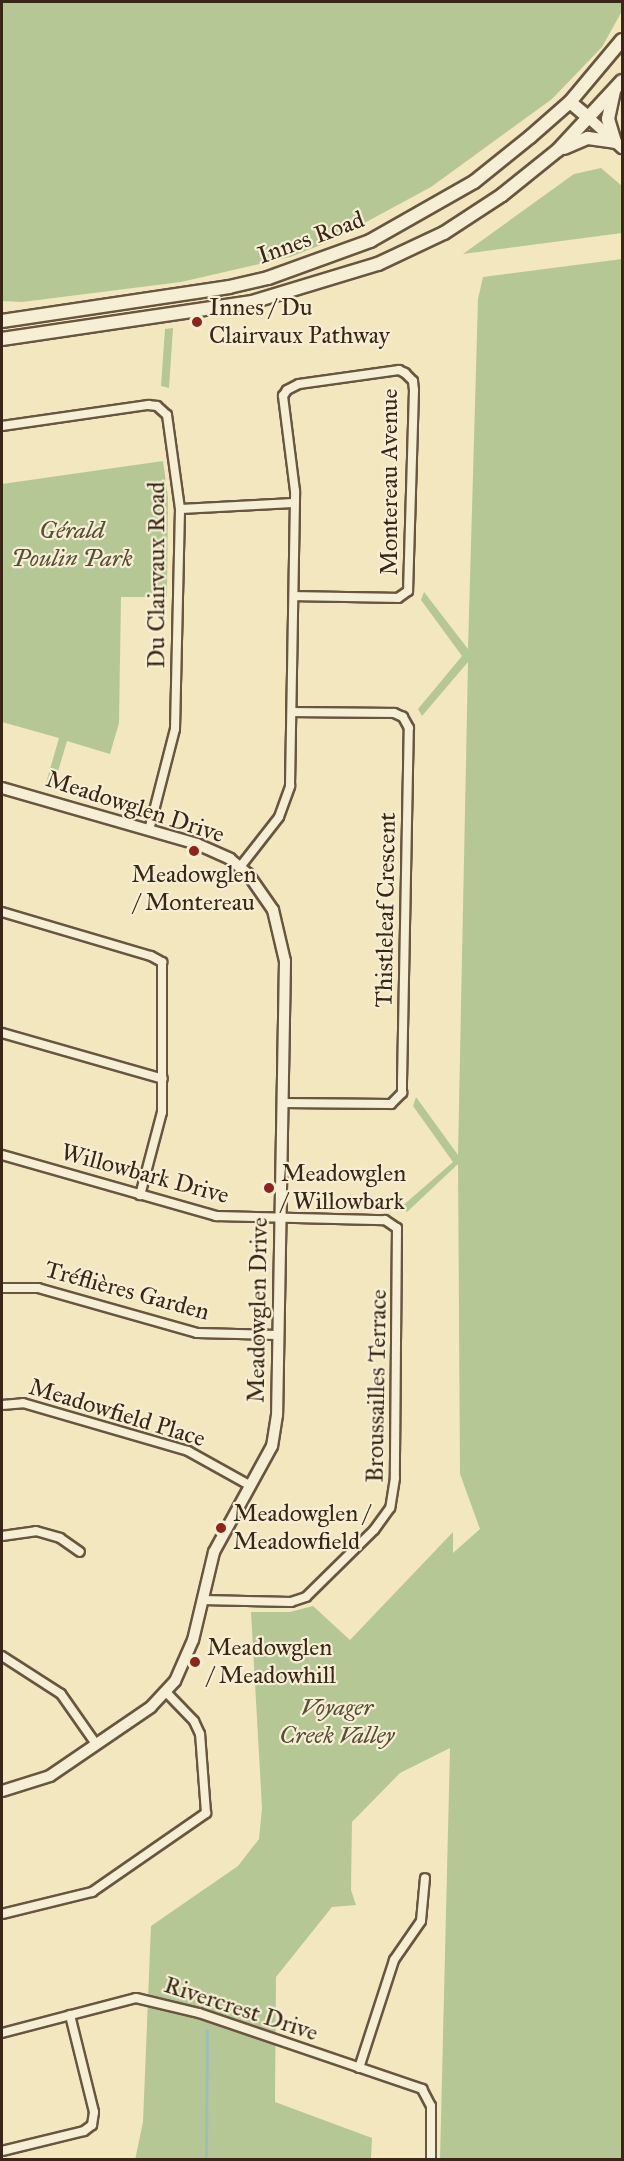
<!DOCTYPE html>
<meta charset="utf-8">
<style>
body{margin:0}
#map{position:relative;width:624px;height:2161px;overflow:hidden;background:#f3e7bf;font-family:"IM FELL Great Primer",serif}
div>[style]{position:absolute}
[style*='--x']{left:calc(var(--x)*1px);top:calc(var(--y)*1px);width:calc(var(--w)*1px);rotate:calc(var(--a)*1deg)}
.green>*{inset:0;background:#b6c796}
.stream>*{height:3px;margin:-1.5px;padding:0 1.5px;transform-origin:1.5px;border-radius:1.5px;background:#9fbebb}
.roads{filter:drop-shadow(2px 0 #685640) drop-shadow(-2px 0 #685640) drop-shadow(0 2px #685640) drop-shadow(0 -2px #685640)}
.minor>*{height:8px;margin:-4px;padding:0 4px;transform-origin:4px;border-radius:4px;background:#f7efd5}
.tertiary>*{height:10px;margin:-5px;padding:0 5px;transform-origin:5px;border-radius:5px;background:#f7efd5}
.secondary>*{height:12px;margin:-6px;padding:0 6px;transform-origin:6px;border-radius:6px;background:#f7efd5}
.dots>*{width:16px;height:16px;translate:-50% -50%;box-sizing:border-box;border:3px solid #f7efd5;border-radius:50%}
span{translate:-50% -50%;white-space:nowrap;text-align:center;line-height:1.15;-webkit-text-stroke:4.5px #f7efd5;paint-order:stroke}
.street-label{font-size:24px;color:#392616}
.poi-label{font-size:24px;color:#392616}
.left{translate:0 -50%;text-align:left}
.park-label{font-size:24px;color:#584e36;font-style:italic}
.frame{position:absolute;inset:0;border:3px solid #392616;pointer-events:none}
</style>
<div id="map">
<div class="green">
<i style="clip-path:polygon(2px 2px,622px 2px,622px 11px,602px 47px,552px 99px,431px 187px,331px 241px,290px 257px,181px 282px,22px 302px,2px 301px)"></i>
<i style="clip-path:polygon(601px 168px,622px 186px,622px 233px,463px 254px,574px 174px)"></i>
<i style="clip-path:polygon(622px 259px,622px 2159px,440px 2159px,450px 1748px,400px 1773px,352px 1822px,351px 1890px,356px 1905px,332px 1907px,276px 1977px,275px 2102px,372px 2138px,371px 2159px,135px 2160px,143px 2122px,151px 1926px,238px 1866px,259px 1839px,262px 1808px,251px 1612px,290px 1612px,313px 1606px,350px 1640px,453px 1532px,453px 1553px,480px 1529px,460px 1474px,458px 1164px,407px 1212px,400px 1208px,453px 1162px,413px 1106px,416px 1097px,458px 1155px,468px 662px,422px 716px,418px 709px,462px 656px,421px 600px,424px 592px,468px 649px,478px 299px,483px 277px)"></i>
<i style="clip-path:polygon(173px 328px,169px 388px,161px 386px,165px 329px)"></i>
<i style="clip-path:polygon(163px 461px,168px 497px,167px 597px,121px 597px,119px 723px,110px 754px,67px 741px,54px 785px,46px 783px,59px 738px,2px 722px,2px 484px)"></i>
</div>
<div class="stream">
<i style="--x:206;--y:2160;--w:130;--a:-89.6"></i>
</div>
<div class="roads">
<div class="minor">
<i style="--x:2;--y:426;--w:148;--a:-8.2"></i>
<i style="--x:148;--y:405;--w:9;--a:6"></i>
<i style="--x:157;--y:406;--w:13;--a:42"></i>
<i style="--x:167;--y:415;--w:95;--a:82.1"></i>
<i style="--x:180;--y:509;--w:220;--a:91.3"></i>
<i style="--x:175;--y:729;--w:104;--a:104.4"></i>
<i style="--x:180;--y:509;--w:114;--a:-3"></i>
<i style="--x:240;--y:867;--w:63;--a:-52"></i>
<i style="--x:279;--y:817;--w:33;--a:-70"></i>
<i style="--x:290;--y:786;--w:295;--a:-89"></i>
<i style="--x:295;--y:491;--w:96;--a:-97.2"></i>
<i style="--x:283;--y:396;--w:7;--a:-56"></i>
<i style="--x:287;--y:390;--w:13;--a:-27"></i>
<i style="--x:299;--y:384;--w:101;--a:-8"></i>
<i style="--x:399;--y:370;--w:7;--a:27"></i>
<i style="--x:405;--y:373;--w:11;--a:45"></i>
<i style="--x:413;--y:381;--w:9;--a:84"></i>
<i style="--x:414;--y:390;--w:201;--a:91.7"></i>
<i style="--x:408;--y:591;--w:12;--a:145"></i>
<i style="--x:398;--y:598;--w:104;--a:-178.9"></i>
<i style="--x:2;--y:912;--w:155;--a:16.5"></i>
<i style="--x:151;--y:956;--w:13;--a:29"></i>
<i style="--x:162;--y:962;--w:150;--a:90"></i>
<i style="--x:162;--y:1112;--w:86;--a:104.8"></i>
<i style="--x:2;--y:1033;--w:167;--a:15.9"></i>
<i style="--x:283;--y:1103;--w:108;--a:0.5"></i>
<i style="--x:391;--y:1104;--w:16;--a:-45"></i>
<i style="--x:402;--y:1093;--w:11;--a:-90"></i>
<i style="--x:402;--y:1082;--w:354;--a:-88.9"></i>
<i style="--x:409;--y:728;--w:13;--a:-119"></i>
<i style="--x:403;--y:717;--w:10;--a:-156"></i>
<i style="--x:394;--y:713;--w:102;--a:-179.4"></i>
<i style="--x:2;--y:1155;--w:223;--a:15.9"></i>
<i style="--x:216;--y:1216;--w:169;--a:1.4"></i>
<i style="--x:385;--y:1220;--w:14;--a:34"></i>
<i style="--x:397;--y:1228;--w:250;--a:90.5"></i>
<i style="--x:395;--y:1478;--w:30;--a:99"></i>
<i style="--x:390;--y:1508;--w:27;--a:126"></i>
<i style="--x:374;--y:1530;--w:95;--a:135.4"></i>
<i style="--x:306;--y:1597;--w:16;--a:162"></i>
<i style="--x:291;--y:1602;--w:89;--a:-178.7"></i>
<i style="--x:2;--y:1288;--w:36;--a:0"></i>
<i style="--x:38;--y:1288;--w:165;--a:15.8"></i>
<i style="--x:197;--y:1333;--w:81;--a:1.4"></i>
<i style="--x:2;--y:1405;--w:21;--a:-5"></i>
<i style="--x:23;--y:1403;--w:172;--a:16.2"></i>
<i style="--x:188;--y:1451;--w:72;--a:29.1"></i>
<i style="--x:2;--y:1536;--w:34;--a:-8"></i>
<i style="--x:36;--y:1531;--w:25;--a:16"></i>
<i style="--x:60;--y:1538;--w:24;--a:35"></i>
<i style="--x:2;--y:1656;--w:70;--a:32.8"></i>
<i style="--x:61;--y:1694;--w:61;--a:55"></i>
<i style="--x:2;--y:1914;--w:93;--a:-13.7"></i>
<i style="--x:92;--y:1892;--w:139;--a:-34.7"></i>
<i style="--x:206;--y:1813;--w:79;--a:-94.3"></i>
<i style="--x:200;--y:1734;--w:14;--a:-115"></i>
<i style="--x:194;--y:1721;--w:40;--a:-134"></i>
<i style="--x:2;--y:2033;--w:138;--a:-14.6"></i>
<i style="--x:136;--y:1998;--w:65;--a:13.4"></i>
<i style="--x:199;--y:2013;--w:236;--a:18.8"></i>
<i style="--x:422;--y:2089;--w:19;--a:62"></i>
<i style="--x:431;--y:2106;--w:54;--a:90"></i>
<i style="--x:359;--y:2068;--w:114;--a:-72"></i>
<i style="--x:394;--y:1960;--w:47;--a:-55.3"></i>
<i style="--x:421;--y:1921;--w:43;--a:-84.7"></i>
<i style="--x:2;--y:2151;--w:84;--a:-13.7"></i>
<i style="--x:84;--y:2131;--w:10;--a:-37"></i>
<i style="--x:92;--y:2125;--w:13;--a:-81"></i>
<i style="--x:94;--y:2112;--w:100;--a:-103.9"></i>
</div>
<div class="tertiary">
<i style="--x:589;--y:118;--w:45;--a:42.3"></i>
<i style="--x:2;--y:788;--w:203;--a:16"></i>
<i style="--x:197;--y:844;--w:36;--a:24"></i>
<i style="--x:230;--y:859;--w:23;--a:40"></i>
<i style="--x:248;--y:874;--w:44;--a:55.2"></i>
<i style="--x:273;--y:910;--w:52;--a:76.8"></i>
<i style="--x:285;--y:961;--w:454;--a:91"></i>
<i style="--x:277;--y:1415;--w:31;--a:99"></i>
<i style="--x:272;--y:1446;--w:121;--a:118.7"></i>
<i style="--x:214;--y:1552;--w:90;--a:103.4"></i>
<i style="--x:193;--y:1640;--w:45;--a:113.7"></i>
<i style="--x:175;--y:1681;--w:35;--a:133"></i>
<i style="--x:151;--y:1707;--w:122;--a:145.7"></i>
<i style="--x:50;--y:1776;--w:50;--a:162.6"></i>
</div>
<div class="secondary">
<i style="--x:614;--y:91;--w:29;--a:102"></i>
<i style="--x:608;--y:119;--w:24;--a:73"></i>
<i style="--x:570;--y:102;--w:25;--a:40"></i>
<i style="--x:564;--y:148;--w:26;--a:-23"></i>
<i style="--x:588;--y:138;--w:27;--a:8"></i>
<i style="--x:2;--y:321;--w:230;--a:-8.5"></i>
<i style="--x:229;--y:287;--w:40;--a:-13"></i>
<i style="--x:268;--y:278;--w:109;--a:-19.9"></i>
<i style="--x:370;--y:241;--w:120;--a:-29.6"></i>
<i style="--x:474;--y:182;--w:72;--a:-38.8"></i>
<i style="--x:530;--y:137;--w:53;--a:-41.2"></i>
<i style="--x:570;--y:102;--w:81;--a:-50"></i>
<i style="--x:2;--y:339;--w:253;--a:-8.4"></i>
<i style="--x:252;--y:302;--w:132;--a:-16.8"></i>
<i style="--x:378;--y:264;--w:73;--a:-25.2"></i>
<i style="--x:444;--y:233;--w:69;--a:-33.2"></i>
<i style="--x:502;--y:195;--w:72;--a:-38.8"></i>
<i style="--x:558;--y:150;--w:94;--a:-47.2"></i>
</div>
</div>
<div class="dots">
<i style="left:197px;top:322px;background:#8f2418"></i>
<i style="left:194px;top:851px;background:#8f2418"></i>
<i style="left:269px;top:1188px;background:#8f2418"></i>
<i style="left:221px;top:1528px;background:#8f2418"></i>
<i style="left:195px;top:1662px;background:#8f2418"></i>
</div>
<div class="street-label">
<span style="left:311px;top:238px;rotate:-20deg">Innes Road</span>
<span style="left:390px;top:482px;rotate:-90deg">Montereau Avenue</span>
<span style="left:157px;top:575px;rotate:-90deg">Du Clairvaux Road</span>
<span style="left:135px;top:807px;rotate:18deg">Meadowglen Drive</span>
<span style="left:386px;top:910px;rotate:-89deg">Thistleleaf Crescent</span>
<span style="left:145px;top:1174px;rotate:15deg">Willowbark Drive</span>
<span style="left:127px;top:1291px;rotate:15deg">Tréflières Garden</span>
<span style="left:258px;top:1310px;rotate:-89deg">Meadowglen Drive</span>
<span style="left:377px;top:1386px;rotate:-89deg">Broussailles Terrace</span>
<span style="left:117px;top:1413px;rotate:17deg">Meadowfield Place</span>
<span style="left:241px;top:2009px;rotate:18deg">Rivercrest Drive</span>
</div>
<div class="poi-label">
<span class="left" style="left:209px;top:322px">Innes / Du<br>Clairvaux Pathway</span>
<span style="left:194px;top:889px">Meadowglen<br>/ Montereau</span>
<span class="left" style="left:281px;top:1188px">Meadowglen<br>/ Willowbark</span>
<span class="left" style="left:233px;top:1528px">Meadowglen /<br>Meadowfield</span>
<span class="left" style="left:207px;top:1662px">Meadowglen<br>/ Meadowhill</span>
</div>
<div class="park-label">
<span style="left:72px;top:545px">Gérald<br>Poulin Park</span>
<span style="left:337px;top:1722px">Voyager<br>Creek Valley</span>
</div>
<div class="frame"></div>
</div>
